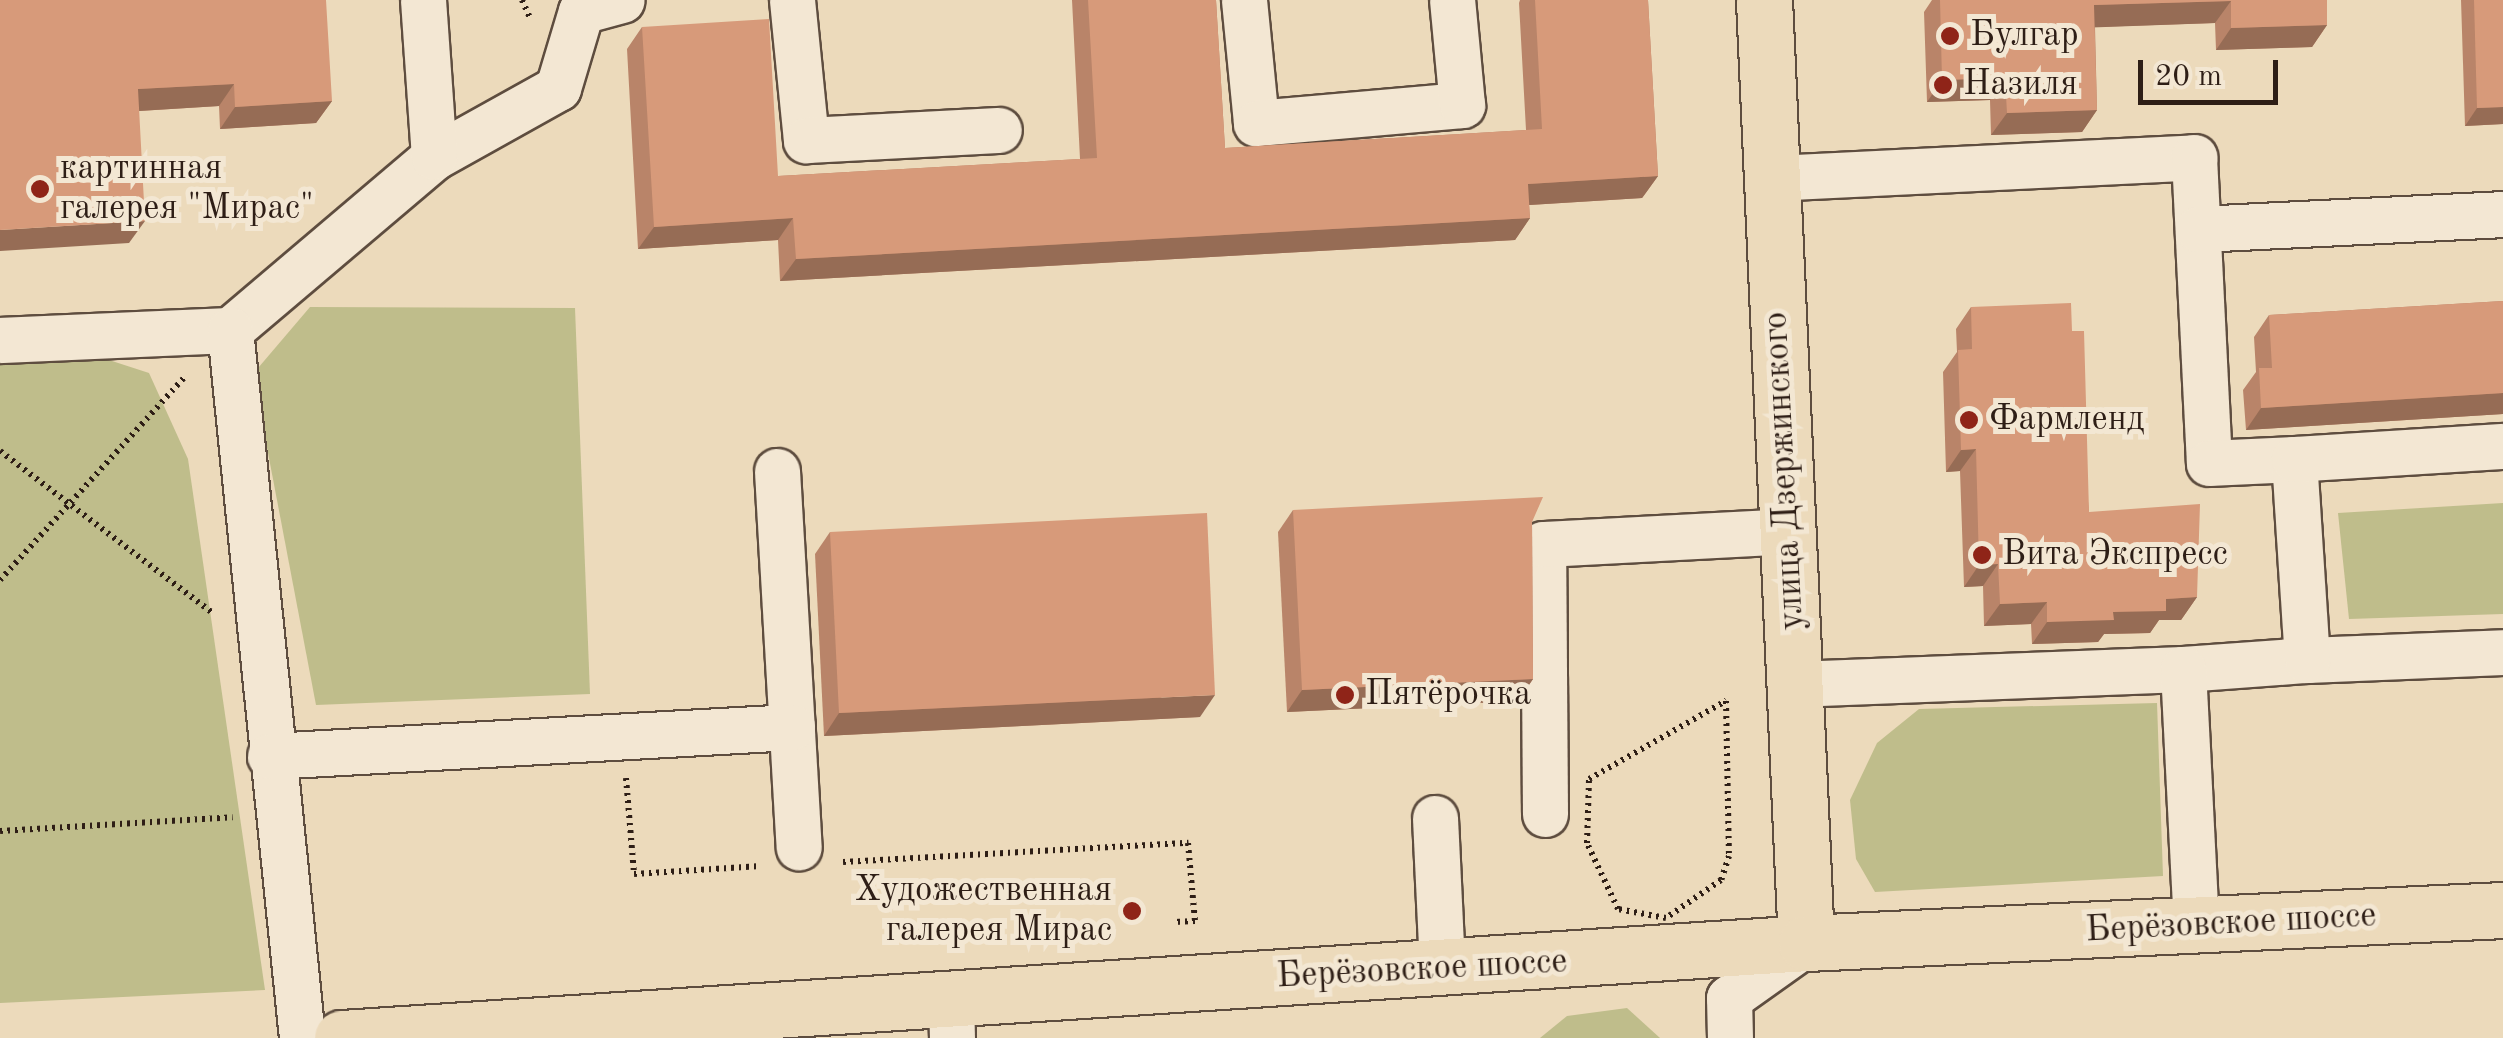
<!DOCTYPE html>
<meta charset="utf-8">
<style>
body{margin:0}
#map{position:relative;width:2503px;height:1038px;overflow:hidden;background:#ecdabb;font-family:"Old Standard TT",serif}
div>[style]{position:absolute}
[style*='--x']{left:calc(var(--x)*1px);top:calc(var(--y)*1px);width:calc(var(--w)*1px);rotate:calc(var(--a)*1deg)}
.green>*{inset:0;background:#bfbd8b}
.path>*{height:6px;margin-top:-3px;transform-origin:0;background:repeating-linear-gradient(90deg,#2e1e16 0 2.5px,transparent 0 7.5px)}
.roads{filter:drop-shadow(2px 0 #5e4d3f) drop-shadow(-2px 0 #5e4d3f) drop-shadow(0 2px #5e4d3f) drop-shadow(0 -2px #5e4d3f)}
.minor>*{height:45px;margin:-22.5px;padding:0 22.5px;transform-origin:22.5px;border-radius:22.5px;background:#f3e7d3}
.major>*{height:55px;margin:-27.5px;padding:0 27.5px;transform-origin:27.5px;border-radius:27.5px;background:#ecdabb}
.wall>*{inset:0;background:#b98469}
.shaded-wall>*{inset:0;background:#966c55}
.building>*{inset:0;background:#d79a7a}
.dots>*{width:28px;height:28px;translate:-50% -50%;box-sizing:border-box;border:5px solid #f3e7d3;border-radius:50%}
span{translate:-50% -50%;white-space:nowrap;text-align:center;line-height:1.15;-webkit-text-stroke:10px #f3e7d3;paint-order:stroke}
.poi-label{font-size:35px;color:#2e1e16}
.left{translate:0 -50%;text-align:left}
.right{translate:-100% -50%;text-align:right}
.street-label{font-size:35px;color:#2e1e16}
.scale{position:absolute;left:2138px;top:60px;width:140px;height:45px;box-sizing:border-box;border:5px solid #2e1e16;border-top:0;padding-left:12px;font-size:30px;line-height:35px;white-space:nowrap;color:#2e1e16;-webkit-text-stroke:8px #f3e7d3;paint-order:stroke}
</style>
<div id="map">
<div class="green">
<i style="clip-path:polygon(310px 307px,575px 308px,590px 694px,316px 705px,253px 374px)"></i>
<i style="clip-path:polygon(72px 348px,149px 373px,188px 459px,265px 990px,0 1003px,0 351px)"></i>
<i style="clip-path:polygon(2503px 503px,2503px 614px,2349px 619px,2338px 513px)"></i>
<i style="clip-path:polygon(2157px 703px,2163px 876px,1875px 892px,1856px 859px,1850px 800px,1877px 743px,1919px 709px)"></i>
<i style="clip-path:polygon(1627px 1008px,1660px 1038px,1540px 1038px,1567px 1016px)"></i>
</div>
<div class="path">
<i style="--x:522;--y:0;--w:20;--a:66"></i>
<i style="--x:0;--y:451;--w:269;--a:37.3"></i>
<i style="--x:0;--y:580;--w:273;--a:-47.7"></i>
<i style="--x:1726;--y:701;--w:155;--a:88.9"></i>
<i style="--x:1729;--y:856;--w:25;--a:108"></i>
<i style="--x:1721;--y:880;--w:67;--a:145.4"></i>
<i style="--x:1666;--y:918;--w:49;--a:-169.4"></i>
<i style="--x:1618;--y:909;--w:73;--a:-115.2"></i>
<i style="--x:1587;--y:843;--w:64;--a:-88.2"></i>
<i style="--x:1589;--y:779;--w:158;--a:-29.7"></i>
<i style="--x:626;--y:778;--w:96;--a:85.2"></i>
<i style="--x:634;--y:874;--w:127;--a:-3.6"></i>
<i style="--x:0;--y:831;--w:233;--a:-3.4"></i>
<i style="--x:843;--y:862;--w:346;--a:-3.2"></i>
<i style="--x:1188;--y:843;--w:78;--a:84.9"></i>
<i style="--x:1195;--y:921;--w:21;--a:177"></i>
</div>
<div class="roads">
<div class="minor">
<i style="--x:792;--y:0;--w:141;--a:84.3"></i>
<i style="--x:806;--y:140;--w:193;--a:-3"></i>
<i style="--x:1244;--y:0;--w:124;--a:84.4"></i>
<i style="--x:1256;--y:123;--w:207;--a:-5"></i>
<i style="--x:1462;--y:105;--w:105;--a:-95.4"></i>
<i style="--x:434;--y:157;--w:142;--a:-29.1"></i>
<i style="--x:558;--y:88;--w:80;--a:-73.4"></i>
<i style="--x:581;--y:11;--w:42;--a:-15"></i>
<i style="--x:1772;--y:178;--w:423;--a:-2.8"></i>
<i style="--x:2194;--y:157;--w:306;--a:87.2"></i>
<i style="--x:2209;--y:463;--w:85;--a:-2.7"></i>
<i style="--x:2198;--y:229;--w:305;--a:-2.8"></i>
<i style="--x:230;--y:330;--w:267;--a:-40.3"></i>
<i style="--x:434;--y:157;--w:157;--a:-94"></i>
<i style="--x:0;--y:340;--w:230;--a:-2.5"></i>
<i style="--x:230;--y:330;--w:712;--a:84.19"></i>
<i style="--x:777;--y:471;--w:377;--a:86.7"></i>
<i style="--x:2307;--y:660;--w:196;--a:-2.3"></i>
<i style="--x:2183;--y:669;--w:124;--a:-4.2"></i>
<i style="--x:2307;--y:660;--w:201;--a:-93.7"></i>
<i style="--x:2294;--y:459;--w:209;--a:-3.6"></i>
<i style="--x:1794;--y:684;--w:389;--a:-2.2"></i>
<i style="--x:2183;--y:669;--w:258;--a:87.1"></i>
<i style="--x:270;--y:756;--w:523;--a:-3.18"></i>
<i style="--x:1545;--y:814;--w:270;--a:-90.4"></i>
<i style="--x:1543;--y:544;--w:245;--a:-3"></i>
<i style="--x:1435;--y:818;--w:151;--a:87.3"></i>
<i style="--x:951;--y:998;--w:40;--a:88.6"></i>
<i style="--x:1730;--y:1038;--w:40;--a:-91.4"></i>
<i style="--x:1729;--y:998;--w:95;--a:-35.5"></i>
</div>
<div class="major">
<i style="--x:1764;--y:0;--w:944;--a:87.45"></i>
<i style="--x:342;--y:1038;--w:1467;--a:-3.71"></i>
<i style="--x:1806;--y:943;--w:698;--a:-2.71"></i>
</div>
</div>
<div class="wall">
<i style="clip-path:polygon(0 0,332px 101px,316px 123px,220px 129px,219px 106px,139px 111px,129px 243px)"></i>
<i style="clip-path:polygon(1072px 0,1216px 0,1225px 148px,1526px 130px,1519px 3px,1520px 0,1648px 0,1658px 176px,1642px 198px,1529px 205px,1530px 218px,1515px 240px,780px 281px,778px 240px,638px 249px,627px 49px,642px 27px,778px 176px,1080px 159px)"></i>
<i style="clip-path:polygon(1932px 0,2327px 0,2327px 25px,2312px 47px,2216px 50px,2215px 23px,2095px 27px,2097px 110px,2082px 132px,1991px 135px,1990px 100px,1927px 102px,1924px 12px)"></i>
<i style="clip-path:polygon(2461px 0,2503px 0,2503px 124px,2465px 126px)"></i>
<i style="clip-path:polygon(2503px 301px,2503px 414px,2246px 430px,2243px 390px,2256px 372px,2254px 337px,2269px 315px)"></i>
<i style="clip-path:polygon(1971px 307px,2072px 331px,2089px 512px,2197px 597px,2181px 620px,2159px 620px,2150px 633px,2104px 634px,2098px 642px,2032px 644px,2031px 624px,1984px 626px,1983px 586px,1964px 587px,1960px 471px,1946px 472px,1943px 372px,1957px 352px,1956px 329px)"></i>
<i style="clip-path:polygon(1293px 510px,1532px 522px,1533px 679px,1518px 701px,1287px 712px,1278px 532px)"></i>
<i style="clip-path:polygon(830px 532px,1200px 717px,824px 736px,815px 554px)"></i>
</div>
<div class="shaded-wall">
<i style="clip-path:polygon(2231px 1px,2215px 23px,2078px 28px,2094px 5px)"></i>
<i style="clip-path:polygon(2327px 25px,2312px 47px,2216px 50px,2231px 28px)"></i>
<i style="clip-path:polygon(2005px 78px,1990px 100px,1927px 102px,1942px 80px)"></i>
<i style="clip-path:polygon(234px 84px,219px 106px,122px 112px,138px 89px)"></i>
<i style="clip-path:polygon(332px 101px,316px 123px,220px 129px,235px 107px)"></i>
<i style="clip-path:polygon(2503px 107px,2503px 124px,2465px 126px,2477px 108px)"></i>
<i style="clip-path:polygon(2097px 110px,2082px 132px,1991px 135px,2007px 113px)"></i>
<i style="clip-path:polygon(1658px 176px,1642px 198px,1513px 206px,1528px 184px)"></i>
<i style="clip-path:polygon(793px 218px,778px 240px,638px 249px,654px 227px)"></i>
<i style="clip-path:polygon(1530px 218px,1515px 240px,780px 281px,796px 259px)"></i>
<i style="clip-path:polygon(145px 221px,129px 243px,0 251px,0 230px)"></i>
<i style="clip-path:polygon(2503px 393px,2503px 414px,2246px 430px,2261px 408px)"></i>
<i style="clip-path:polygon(1976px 449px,1960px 471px,1946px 472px,1961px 450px)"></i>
<i style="clip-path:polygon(1998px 564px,1983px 586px,1964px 587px,1979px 565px)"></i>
<i style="clip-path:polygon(2197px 597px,2181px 620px,2159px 620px,2150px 633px,2104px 634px,2098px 642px,2032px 644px,2047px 622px,2113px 612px,2166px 599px)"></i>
<i style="clip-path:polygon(2047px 602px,2031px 624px,1984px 626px,2000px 604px)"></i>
<i style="clip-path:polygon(1533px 679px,1518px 701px,1287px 712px,1302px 690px)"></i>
<i style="clip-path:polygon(1215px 695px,1200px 717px,824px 736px,839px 713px)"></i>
</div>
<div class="building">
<i style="clip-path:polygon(0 0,326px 0,332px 101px,235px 107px,234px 84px,138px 89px,145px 221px,0 230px)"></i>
<i style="clip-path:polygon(1088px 0,1216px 0,1225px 148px,1542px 129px,1535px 0,1648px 0,1658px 176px,1528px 184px,1530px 218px,796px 259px,793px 218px,654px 227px,642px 27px,769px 19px,778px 176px,1097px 158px)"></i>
<i style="clip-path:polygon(1940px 0,2327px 0,2327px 25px,2231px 28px,2231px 1px,2094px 5px,2097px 110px,2007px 113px,2005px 78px,1942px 80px)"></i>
<i style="clip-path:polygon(2474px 0,2503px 0,2503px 107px,2477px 108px)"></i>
<i style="clip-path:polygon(2503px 301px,2503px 393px,2261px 408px,2259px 368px,2272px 368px,2269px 315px)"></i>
<i style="clip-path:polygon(2071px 303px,2072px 331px,2084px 331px,2089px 512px,2200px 504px,2197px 597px,2166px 599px,2166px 611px,2113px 612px,2114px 620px,2047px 622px,2047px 602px,2000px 604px,1998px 564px,1979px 565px,1976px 449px,1961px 450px,1958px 350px,1972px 349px,1971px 307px)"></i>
<i style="clip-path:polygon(1543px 497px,1532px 522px,1533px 679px,1302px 690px,1293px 510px)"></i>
<i style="clip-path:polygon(1207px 513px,1215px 695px,839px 713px,830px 532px)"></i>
</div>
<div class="dots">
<i style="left:1950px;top:36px;background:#8f2418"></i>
<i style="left:1943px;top:85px;background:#8f2418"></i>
<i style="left:40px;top:189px;background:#8f2418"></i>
<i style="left:1969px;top:420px;background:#8f2418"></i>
<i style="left:1982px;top:555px;background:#8f2418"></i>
<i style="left:1345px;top:695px;background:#8f2418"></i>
<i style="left:1132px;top:911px;background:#8f2418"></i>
</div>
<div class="poi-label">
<span class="left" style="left:1970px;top:36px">Булгар</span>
<span class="left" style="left:1963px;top:85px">Назиля</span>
<span class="left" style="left:60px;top:189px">картинная<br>галерея "Мирас"</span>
<span class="left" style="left:1989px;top:420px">Фармленд</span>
<span class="left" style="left:2002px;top:555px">Вита Экспресс</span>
<span class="left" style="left:1365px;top:695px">Пятёрочка</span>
<span class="right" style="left:1112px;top:911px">Художественная<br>галерея Мирас</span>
</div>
<div class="street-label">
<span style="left:1785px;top:471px;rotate:-93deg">улица Дзержинского</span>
<span style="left:2231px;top:924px;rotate:-3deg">Берёзовское шоссе</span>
<span style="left:1422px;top:970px;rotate:-3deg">Берёзовское шоссе</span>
</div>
<div class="scale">20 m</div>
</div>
